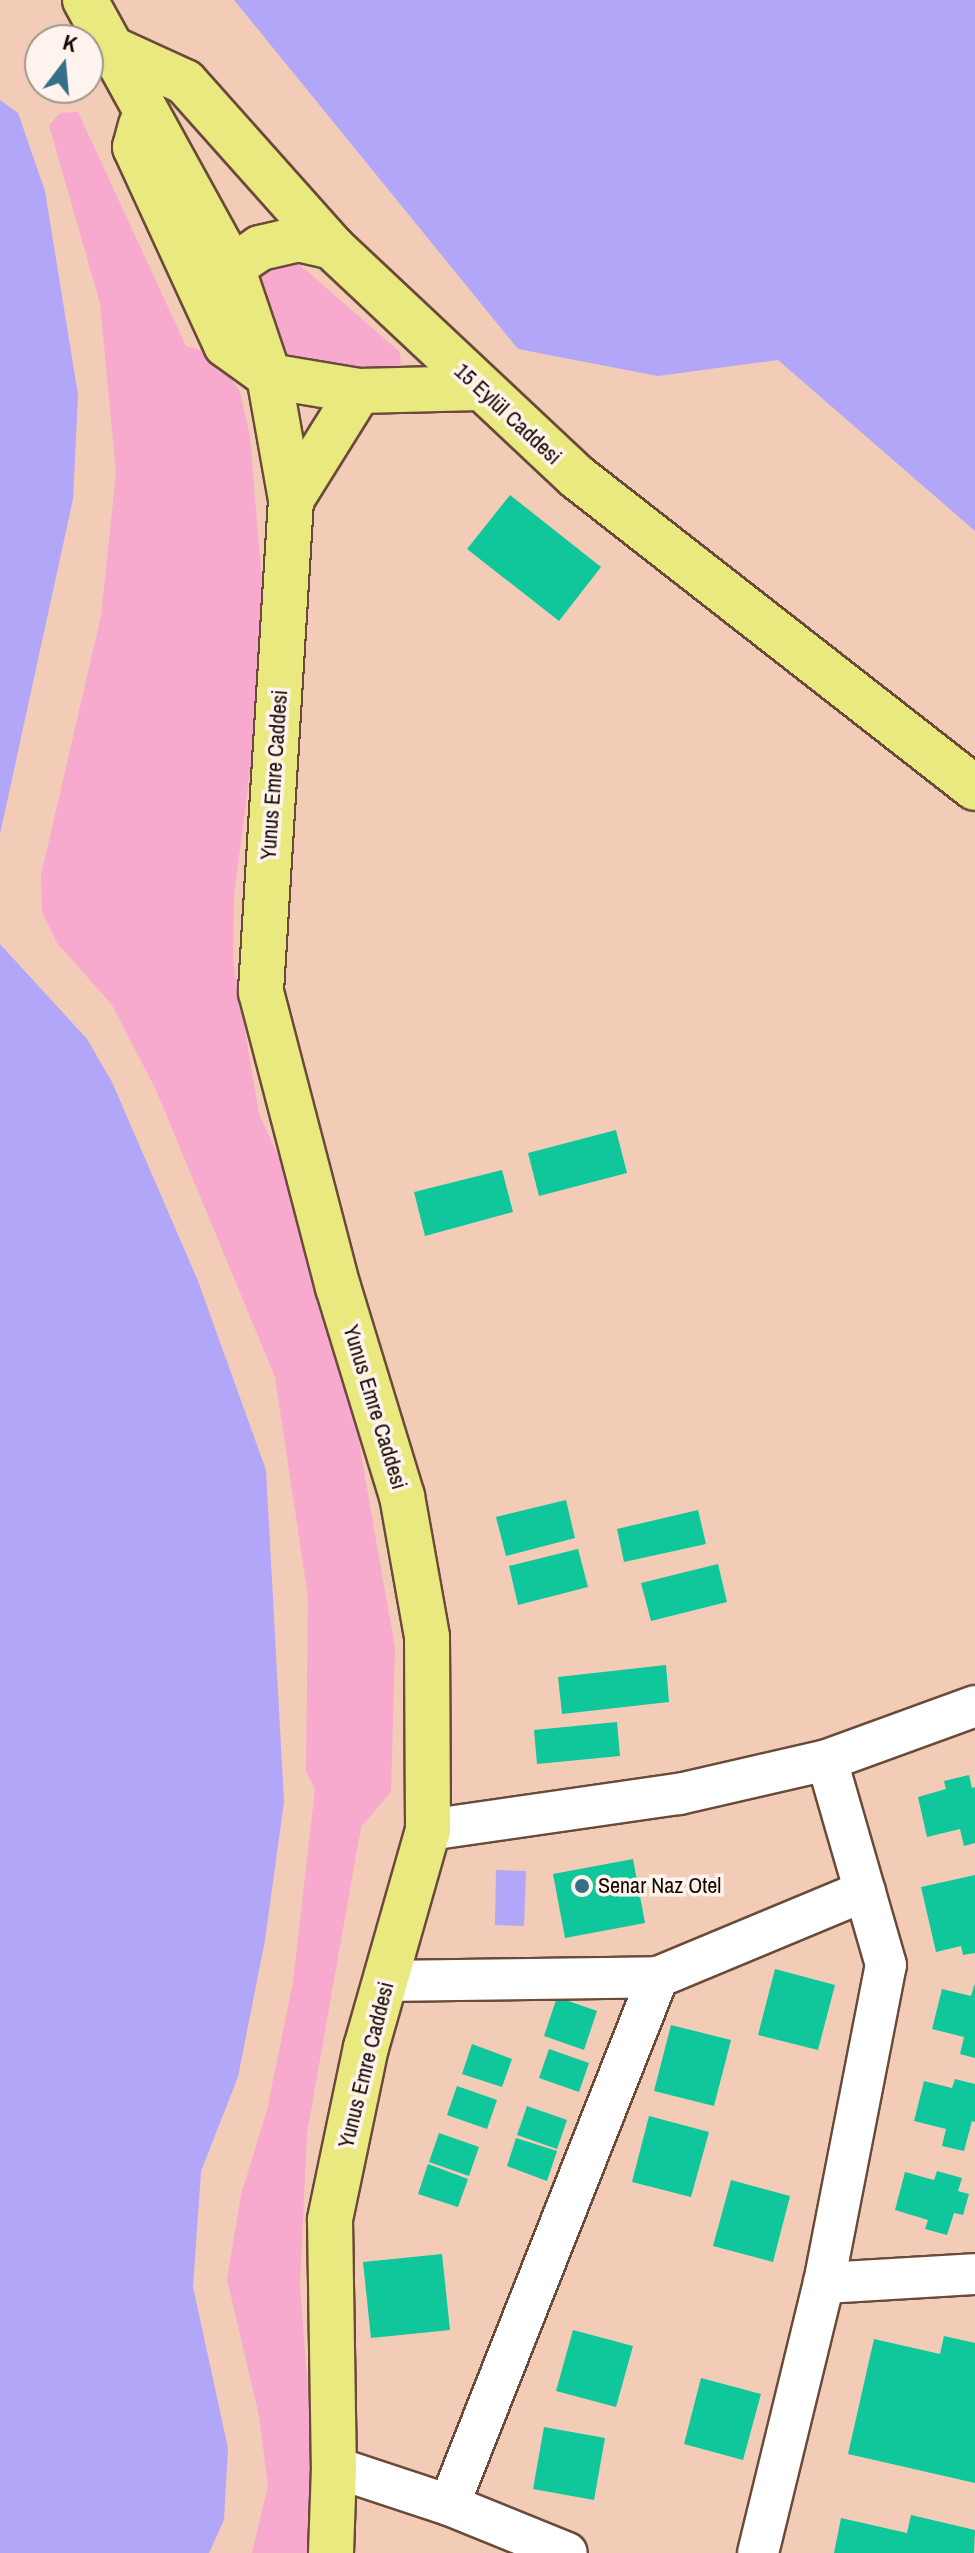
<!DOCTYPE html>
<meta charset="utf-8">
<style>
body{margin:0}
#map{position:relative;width:975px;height:2553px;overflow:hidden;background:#f2ccb7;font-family:"Archivo Narrow",sans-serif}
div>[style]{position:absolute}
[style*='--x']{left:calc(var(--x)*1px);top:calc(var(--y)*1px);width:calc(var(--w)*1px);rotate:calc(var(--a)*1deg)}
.green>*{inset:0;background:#f7aace}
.water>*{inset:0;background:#b1a6f7}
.building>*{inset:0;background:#10c69b}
.roads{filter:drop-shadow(2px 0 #6a4a39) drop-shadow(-2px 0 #6a4a39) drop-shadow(0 2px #6a4a39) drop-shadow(0 -2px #6a4a39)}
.minor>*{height:40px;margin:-20px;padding:0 20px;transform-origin:20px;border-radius:20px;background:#fff}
.primary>*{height:44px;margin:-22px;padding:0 22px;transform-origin:22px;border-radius:22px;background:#e9e97f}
.dots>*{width:22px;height:22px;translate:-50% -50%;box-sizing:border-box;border:4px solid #fff3ed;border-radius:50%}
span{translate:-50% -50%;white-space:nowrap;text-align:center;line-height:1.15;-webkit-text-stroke:7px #fff3ed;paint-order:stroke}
.street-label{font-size:22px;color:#140803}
.poi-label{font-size:22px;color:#140803}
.left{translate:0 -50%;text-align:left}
.north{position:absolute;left:24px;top:24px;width:80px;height:80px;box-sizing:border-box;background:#fff3ed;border:2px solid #a1958f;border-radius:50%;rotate:16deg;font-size:22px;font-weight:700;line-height:32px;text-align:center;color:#140803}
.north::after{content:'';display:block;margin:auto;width:28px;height:36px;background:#366f89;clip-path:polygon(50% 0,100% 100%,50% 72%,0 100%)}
</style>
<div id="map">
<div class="green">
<i style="clip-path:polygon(78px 112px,186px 346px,204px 351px,220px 362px,240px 392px,250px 436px,263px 595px,257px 716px,234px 896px,233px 959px,259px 1114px,338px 1287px,361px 1454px,395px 1648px,391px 1792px,361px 1827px,307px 2133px,300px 2284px,315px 2490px,315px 2553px,252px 2553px,268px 2486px,259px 2416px,227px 2279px,241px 2195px,267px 2110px,293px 1982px,315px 1789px,306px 1771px,308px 1597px,275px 1377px,156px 1090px,112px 1005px,57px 943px,42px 912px,41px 875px,101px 616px,116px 473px,100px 303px,49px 125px,60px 113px)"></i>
<i style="clip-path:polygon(292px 258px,400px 352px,401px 370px,335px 373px,282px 360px,261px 276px,273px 262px)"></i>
</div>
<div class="water">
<i style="clip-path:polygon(234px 0,975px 0,975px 531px,778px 360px,658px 376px,518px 349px)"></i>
<i style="clip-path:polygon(0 100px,18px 113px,45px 191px,78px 395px,73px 499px,0 834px)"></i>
<i style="clip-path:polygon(0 944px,87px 1039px,112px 1082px,198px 1281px,266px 1470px,284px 1802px,265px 1940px,238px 2077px,201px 2171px,193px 2287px,228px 2448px,224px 2520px,209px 2553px,0 2553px)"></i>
<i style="clip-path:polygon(496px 1870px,526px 1871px,524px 1926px,495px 1925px)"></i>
</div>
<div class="building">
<i style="clip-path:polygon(510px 495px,601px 567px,559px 621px,467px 549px)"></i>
<i style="clip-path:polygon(616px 1130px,627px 1173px,539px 1196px,528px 1153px)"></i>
<i style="clip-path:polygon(502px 1170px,513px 1212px,425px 1236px,414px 1192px)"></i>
<i style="clip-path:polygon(566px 1500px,575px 1538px,506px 1556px,496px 1517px)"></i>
<i style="clip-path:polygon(698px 1510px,706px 1544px,624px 1562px,617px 1529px)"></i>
<i style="clip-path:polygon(578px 1549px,588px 1587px,518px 1605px,509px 1566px)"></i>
<i style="clip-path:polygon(718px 1564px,727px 1602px,651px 1621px,641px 1583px)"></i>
<i style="clip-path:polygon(666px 1665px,669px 1702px,562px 1714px,558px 1677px)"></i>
<i style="clip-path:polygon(617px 1722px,620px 1756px,537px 1764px,534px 1730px)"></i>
<i style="clip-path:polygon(969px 1775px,972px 1788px,975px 1787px,975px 1843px,964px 1846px,960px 1829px,927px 1837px,918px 1797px,946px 1789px,944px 1781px)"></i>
<i style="clip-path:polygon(633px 1859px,645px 1923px,565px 1938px,553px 1874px)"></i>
<i style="clip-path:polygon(975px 1875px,975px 1953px,963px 1955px,961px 1946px,936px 1952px,921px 1887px)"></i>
<i style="clip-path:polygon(775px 1969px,835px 1985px,818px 2050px,758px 2035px)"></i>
<i style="clip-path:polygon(975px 1983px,975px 2058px,960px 2054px,964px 2037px,932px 2029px,942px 1989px,971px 1996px)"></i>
<i style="clip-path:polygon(557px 1997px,597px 2011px,584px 2050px,544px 2036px)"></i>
<i style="clip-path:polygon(671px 2025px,731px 2040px,714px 2106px,654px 2091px)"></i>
<i style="clip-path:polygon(472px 2044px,512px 2059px,502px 2087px,462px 2074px)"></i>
<i style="clip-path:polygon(549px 2049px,589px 2063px,579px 2092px,539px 2078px)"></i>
<i style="clip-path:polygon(955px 2079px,975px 2084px,975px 2122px,972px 2121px,964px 2151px,942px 2146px,946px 2129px,914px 2121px,924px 2081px,952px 2088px)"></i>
<i style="clip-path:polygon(457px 2086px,497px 2100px,487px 2129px,447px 2115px)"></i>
<i style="clip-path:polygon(527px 2106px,567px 2120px,557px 2149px,517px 2135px)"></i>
<i style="clip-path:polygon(649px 2116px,709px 2132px,691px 2197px,632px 2182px)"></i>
<i style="clip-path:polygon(439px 2133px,479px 2147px,469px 2176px,429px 2162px)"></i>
<i style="clip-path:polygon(516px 2138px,557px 2151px,547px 2181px,507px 2166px)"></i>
<i style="clip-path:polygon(428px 2164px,468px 2179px,458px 2207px,418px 2194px)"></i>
<i style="clip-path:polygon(937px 2171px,962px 2178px,958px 2191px,969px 2194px,963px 2215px,954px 2213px,947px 2235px,925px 2229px,928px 2220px,895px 2210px,905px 2172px,934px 2180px)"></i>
<i style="clip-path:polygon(731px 2180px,790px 2196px,773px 2262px,713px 2246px)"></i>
<i style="clip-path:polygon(442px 2254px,450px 2330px,371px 2338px,363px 2262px)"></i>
<i style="clip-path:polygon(573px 2330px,633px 2346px,616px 2407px,556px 2391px)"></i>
<i style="clip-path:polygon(944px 2336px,975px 2343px,975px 2483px,848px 2454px,874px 2339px,940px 2354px)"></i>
<i style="clip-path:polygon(701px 2378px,761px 2394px,743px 2460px,684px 2444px)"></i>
<i style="clip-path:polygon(544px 2427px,605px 2438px,594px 2500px,533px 2489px)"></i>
<i style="clip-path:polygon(911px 2515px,975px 2530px,974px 2553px,834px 2553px,841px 2518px,907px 2533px)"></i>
</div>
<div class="roads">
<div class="minor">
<i style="--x:428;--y:1830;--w:254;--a:-8.2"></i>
<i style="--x:679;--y:1794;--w:152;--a:-12.9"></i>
<i style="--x:827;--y:1760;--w:158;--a:-20"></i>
<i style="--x:386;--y:1981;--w:272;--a:-0.8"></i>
<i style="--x:658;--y:1977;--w:224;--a:-22.6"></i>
<i style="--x:824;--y:2283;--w:151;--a:-3.4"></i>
<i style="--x:334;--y:2467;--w:121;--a:18.3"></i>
<i style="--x:449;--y:2505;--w:127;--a:22.1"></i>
<i style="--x:449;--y:2505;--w:568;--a:-68.4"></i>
<i style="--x:758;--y:2553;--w:278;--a:-76.3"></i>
<i style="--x:824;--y:2283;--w:324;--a:-79"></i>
<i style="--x:886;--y:1965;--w:213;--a:-106.1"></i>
</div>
<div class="primary">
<i style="--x:85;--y:0;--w:305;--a:61.2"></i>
<i style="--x:232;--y:267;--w:115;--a:71.3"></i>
<i style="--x:269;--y:376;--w:126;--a:79.9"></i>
<i style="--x:291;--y:500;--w:493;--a:93.5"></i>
<i style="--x:261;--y:992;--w:305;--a:75.4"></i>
<i style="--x:338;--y:1287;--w:219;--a:73"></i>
<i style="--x:402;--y:1496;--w:143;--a:79.9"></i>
<i style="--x:427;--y:1637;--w:193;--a:89.7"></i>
<i style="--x:428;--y:1830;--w:226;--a:105.9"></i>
<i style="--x:366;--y:2047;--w:177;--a:101.8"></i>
<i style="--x:330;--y:2220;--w:247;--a:89.1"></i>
<i style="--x:334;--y:2467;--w:86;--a:92"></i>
<i style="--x:115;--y:50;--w:77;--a:24.6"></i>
<i style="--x:185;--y:82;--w:221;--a:48.3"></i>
<i style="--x:332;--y:247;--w:336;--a:43.2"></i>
<i style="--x:577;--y:477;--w:505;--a:38"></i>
<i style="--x:141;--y:125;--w:23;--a:105"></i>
<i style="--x:135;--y:147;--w:218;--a:65.3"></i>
<i style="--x:226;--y:345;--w:53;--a:35.8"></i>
<i style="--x:269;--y:376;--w:91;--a:9.5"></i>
<i style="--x:359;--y:391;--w:121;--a:-1.4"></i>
<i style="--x:232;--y:267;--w:34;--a:-34"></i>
<i style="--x:260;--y:248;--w:39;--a:-13"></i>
<i style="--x:298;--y:239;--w:35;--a:13"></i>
<i style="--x:291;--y:500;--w:128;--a:-58"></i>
</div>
</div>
<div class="dots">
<i style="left:582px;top:1886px;background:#366f89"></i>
</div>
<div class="street-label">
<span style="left:508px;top:414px;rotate:43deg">15 Eylül Caddesi</span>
<span style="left:274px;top:775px;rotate:-86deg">Yunus Emre Caddesi</span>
<span style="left:375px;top:1407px;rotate:73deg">Yunus Emre Caddesi</span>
<span style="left:366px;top:2065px;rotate:-76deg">Yunus Emre Caddesi</span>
</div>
<div class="poi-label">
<span class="left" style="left:598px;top:1886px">Senar Naz Otel</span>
</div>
<div class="north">K</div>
</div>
